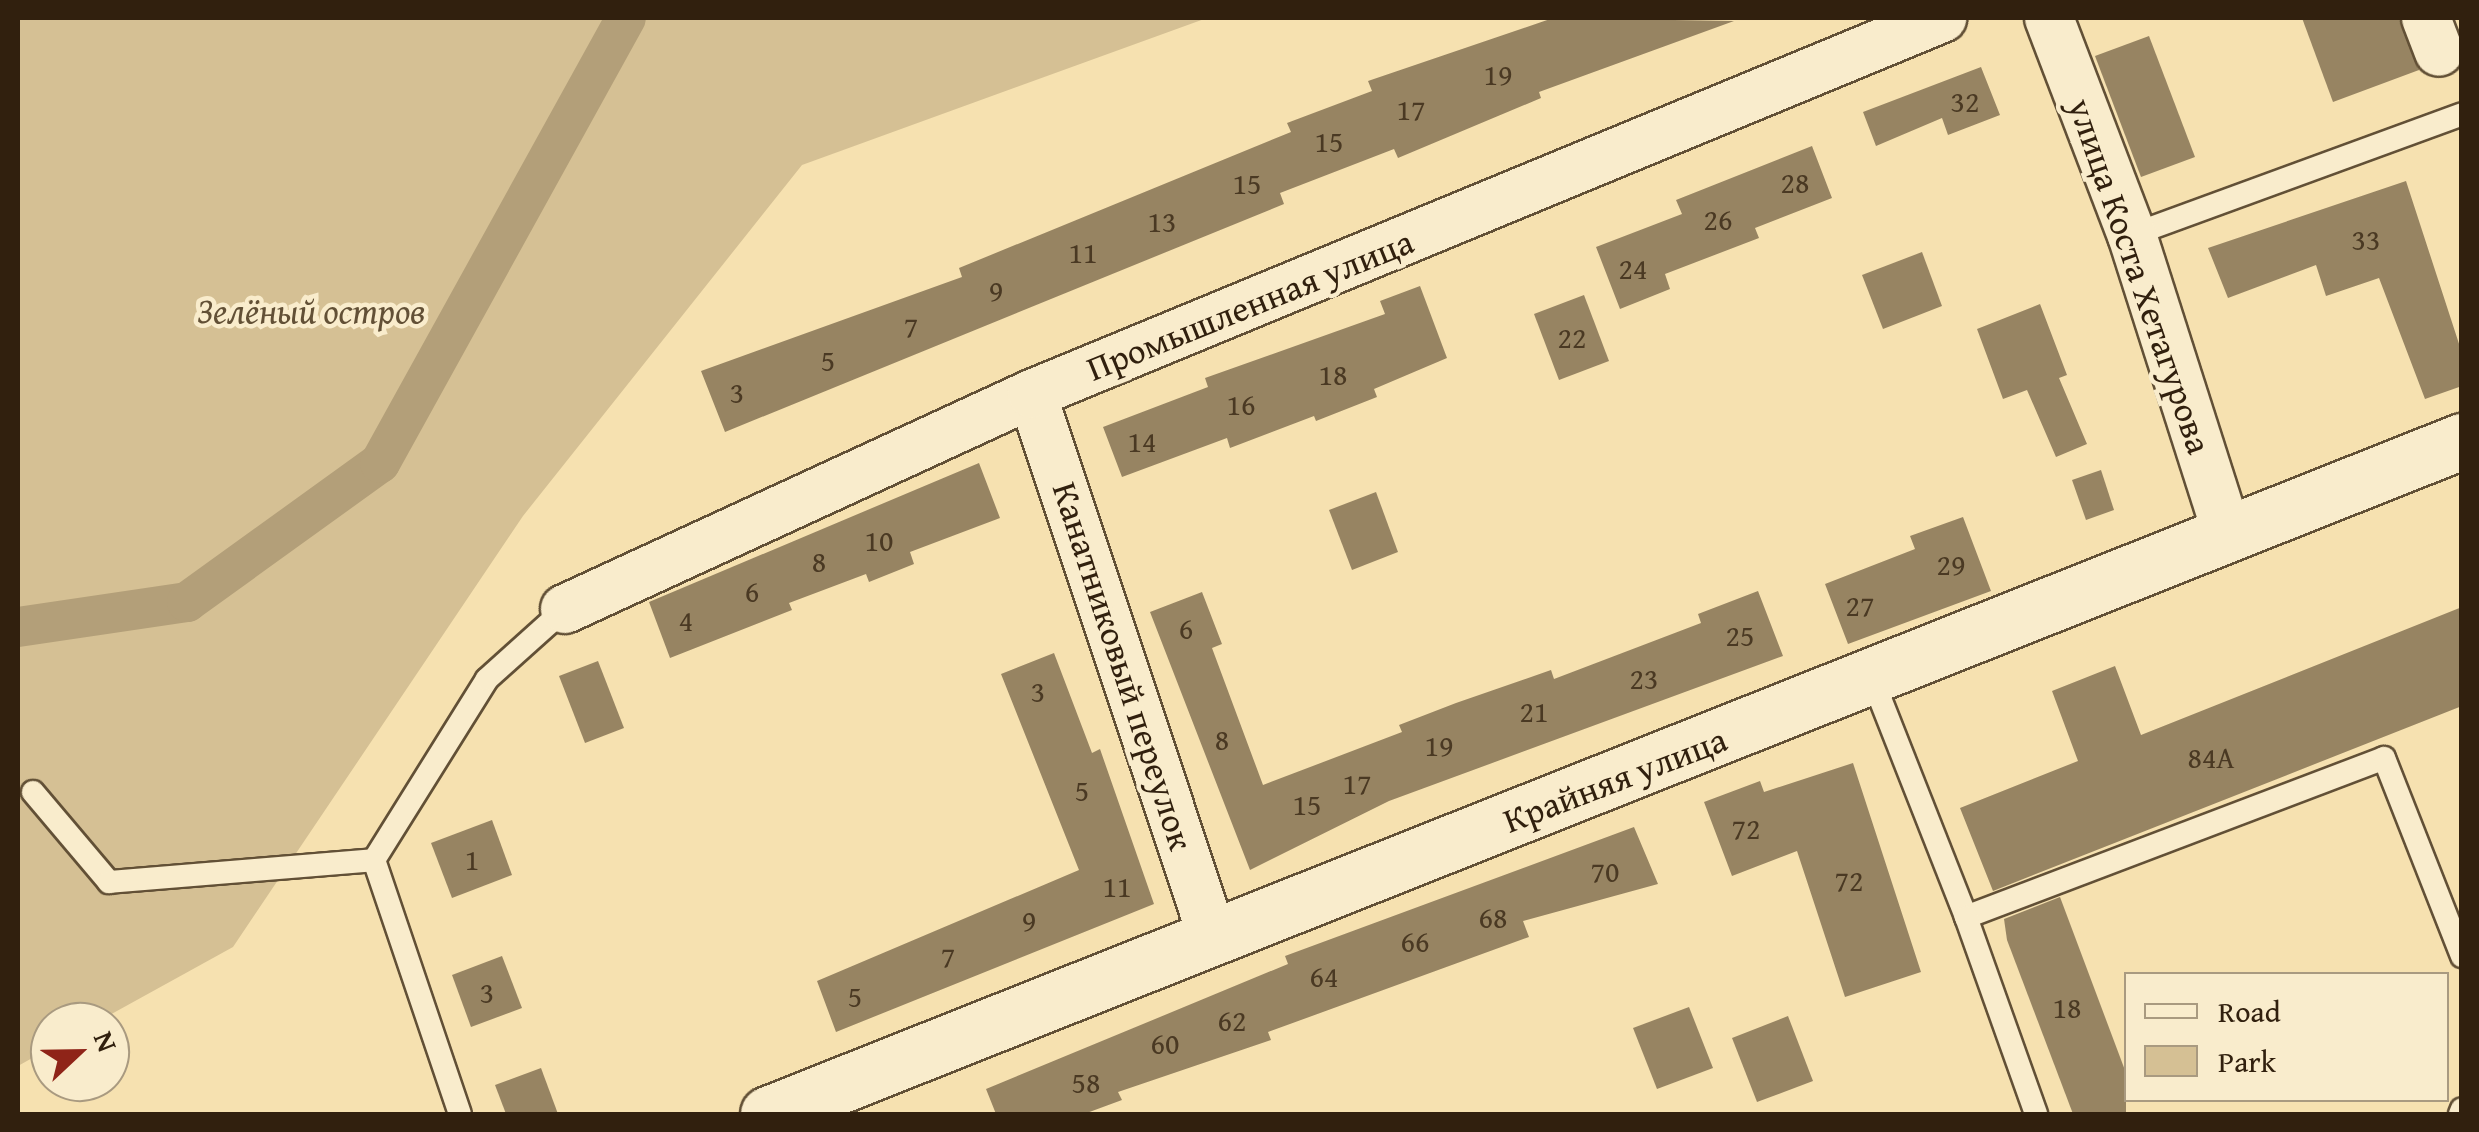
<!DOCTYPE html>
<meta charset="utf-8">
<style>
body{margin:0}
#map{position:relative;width:2479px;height:1132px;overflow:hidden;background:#f6e1b0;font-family:"Gentium Book Plus",serif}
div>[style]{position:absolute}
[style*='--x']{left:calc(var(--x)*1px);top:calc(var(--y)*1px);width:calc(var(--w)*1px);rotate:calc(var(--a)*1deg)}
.green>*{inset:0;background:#d5c094}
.canal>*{height:40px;margin:-20px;padding:0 20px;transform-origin:20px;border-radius:20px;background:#b39f79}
.building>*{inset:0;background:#978462}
.roads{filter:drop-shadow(2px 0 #625036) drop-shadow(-2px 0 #625036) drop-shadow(0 2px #625036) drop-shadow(0 -2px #625036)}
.lane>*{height:22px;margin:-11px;padding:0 11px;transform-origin:11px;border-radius:11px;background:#f9eccc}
.street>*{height:48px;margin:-24px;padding:0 24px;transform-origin:24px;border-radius:24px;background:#f9eccc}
.secondary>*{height:55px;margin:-27.5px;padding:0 27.5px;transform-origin:27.5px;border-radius:27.5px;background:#f9eccc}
span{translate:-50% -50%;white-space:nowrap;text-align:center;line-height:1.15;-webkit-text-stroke:9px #f9eccc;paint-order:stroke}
.number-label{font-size:30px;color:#4a3923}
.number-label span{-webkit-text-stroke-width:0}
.street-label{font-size:35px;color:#31200e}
.park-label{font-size:35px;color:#625036;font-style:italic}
.frame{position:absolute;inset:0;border:20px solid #31200e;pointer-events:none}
.legend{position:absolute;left:2124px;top:972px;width:325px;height:130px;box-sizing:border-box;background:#f9eccc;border:2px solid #a99a80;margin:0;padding:12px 18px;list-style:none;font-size:30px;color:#31200e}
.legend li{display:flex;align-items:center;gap:20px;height:50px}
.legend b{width:50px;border:2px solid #a99a80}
.north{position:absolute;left:30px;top:1002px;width:100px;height:100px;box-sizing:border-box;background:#f9eccc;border:2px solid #a99a80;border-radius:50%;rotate:68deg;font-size:28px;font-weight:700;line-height:40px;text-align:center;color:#31200e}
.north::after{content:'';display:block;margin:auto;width:35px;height:45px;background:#8f2418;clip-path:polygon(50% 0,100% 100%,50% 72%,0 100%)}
</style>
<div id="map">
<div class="green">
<i style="clip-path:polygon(18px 18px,1207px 18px,802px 165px,523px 516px,233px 947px,97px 1022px,50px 1022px,50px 1048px,18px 1066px)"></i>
</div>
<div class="canal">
<i style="--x:18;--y:627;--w:171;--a:-8.4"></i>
<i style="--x:187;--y:602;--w:238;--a:-35.8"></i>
<i style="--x:380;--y:463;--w:508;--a:-61.07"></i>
</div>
<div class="building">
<i style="clip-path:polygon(1553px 18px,1734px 21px,1539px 92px,1541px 98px,1398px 158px,1394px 149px,1280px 193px,1284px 204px,725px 432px,701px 371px,962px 277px,959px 268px,1291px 132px,1287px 123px,1372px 91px,1368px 81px)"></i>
<i style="clip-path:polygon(2302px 18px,2399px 18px,2419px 70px,2333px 102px)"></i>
<i style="clip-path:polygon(2149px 36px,2195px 157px,2141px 177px,2095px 56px)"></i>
<i style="clip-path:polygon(1981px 67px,2000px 115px,1948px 135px,1942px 118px,1876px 146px,1863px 112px)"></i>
<i style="clip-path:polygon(1812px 146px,1832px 198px,1755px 228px,1759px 238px,1665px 274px,1670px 289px,1620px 309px,1596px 247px,1682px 214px,1676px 200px)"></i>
<i style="clip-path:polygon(2406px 181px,2462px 353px,2462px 386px,2425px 399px,2379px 278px,2326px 296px,2316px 265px,2228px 298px,2208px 248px)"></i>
<i style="clip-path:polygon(1922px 252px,1942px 306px,1883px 329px,1862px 275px)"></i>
<i style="clip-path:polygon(1420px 286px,1447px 358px,1374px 389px,1377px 397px,1316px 421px,1314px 416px,1230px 448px,1227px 438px,1122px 477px,1103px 427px,1208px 387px,1205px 378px,1385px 314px,1380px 301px)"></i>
<i style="clip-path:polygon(1584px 295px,1609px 361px,1559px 380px,1534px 314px)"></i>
<i style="clip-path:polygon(2040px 304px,2067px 375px,2059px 378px,2087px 444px,2056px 457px,2027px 390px,2003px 399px,1977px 329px)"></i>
<i style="clip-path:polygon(979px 463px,1000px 518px,910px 552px,914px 564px,869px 582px,866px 574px,789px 603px,792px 610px,670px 658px,649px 602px)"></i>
<i style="clip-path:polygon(2101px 470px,2114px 510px,2086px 520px,2072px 480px)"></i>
<i style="clip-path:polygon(1376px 492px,1398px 552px,1352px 570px,1329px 510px)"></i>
<i style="clip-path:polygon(1963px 517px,1991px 591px,1848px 644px,1825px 584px,1915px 549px,1910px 536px)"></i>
<i style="clip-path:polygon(1758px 591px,1783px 656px,1389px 801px,1250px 870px,1150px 612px,1202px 592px,1222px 644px,1212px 648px,1263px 785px,1402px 732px,1399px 725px,1456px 703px,1551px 670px,1554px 679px,1701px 623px,1698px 614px)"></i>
<i style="clip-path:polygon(2462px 607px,2462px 706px,1993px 891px,1960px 808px,2078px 761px,2052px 691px,2115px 666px,2141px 735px)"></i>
<i style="clip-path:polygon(1054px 653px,1092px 753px,1100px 749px,1154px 904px,836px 1032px,817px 981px,1079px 870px,1001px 674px)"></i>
<i style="clip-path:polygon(598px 661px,624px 728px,585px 743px,559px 676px)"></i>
<i style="clip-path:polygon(1853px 763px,1921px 972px,1845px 997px,1797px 851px,1732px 876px,1704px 802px,1760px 781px,1764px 792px)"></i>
<i style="clip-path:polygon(492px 820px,512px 875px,452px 898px,431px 843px)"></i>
<i style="clip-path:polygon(1634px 827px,1658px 884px,1523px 921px,1529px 937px,1268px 1032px,1271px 1040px,1118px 1092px,1122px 1100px,1084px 1114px,996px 1114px,986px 1089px,1288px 964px,1285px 956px)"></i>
<i style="clip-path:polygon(2060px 897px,2126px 1073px,2126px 1114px,2073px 1114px,2007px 940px,2004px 919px)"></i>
<i style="clip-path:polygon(502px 956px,522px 1008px,471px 1027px,452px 975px)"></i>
<i style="clip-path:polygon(1689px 1007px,1713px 1068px,1657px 1089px,1633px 1028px)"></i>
<i style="clip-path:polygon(1788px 1016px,1813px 1081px,1757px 1102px,1732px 1038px)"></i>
<i style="clip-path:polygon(541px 1068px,558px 1114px,506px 1114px,495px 1085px)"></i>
</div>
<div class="roads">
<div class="lane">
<i style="--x:2132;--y:235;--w:351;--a:-20.1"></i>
<i style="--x:1872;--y:678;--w:257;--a:68.5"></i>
<i style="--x:1966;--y:917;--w:447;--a:-20.8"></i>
<i style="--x:2384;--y:758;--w:213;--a:68.5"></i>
<i style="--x:33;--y:792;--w:118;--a:49.8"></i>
<i style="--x:109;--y:882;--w:266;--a:-4.7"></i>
<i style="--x:1966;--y:917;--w:209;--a:70.4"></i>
<i style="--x:460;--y:1114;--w:268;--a:-108.7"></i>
<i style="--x:374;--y:860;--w:213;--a:-58"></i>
<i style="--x:487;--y:679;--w:105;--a:-41.9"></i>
<i style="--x:2460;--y:1114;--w:5;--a:-68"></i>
</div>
<div class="street">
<i style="--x:2049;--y:18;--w:232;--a:69.1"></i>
<i style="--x:2132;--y:235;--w:315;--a:72.3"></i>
<i style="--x:2426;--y:18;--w:36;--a:69"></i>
<i style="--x:1032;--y:394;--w:573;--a:71.6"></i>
<i style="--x:565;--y:609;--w:514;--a:-24.72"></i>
<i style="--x:1032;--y:394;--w:985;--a:-22.45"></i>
</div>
<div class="secondary">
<i style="--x:768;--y:1114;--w:1823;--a:-21.67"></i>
</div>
</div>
<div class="number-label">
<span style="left:1498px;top:74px">19</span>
<span style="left:1965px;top:101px">32</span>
<span style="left:1411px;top:109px">17</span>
<span style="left:1329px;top:141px">15</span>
<span style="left:1795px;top:182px">28</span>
<span style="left:1247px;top:183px">15</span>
<span style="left:1718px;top:219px">26</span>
<span style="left:1162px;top:221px">13</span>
<span style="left:2366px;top:239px">33</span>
<span style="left:1083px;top:252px">11</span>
<span style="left:1633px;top:268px">24</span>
<span style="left:996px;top:290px">9</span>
<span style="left:911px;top:326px">7</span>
<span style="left:1572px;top:337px">22</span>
<span style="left:828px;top:360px">5</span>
<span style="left:1333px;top:374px">18</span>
<span style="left:737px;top:392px">3</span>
<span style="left:1241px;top:404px">16</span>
<span style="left:1142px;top:441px">14</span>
<span style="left:879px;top:540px">10</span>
<span style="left:819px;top:561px">8</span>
<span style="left:1951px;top:564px">29</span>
<span style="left:752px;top:591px">6</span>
<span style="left:1860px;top:605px">27</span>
<span style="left:686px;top:620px">4</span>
<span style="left:1186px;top:628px">6</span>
<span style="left:1740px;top:635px">25</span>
<span style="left:1644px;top:678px">23</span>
<span style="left:1038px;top:691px">3</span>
<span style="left:1534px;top:711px">21</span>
<span style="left:1222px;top:739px">8</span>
<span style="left:1439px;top:745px">19</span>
<span style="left:2211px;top:757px">84А</span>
<span style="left:1357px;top:783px">17</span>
<span style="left:1082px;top:790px">5</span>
<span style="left:1307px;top:804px">15</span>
<span style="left:1746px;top:828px">72</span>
<span style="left:472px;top:859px">1</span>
<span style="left:1605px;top:871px">70</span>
<span style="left:1849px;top:880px">72</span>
<span style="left:1117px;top:886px">11</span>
<span style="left:1493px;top:917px">68</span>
<span style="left:1029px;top:920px">9</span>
<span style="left:1415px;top:941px">66</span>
<span style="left:948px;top:956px">7</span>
<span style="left:1324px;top:976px">64</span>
<span style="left:487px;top:992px">3</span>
<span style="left:855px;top:996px">5</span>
<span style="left:2067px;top:1007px">18</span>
<span style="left:1232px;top:1020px">62</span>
<span style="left:1165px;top:1043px">60</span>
<span style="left:1086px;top:1082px">58</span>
</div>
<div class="street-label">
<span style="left:2140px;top:276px;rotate:71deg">улица Коста Хетагурова</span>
<span style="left:1250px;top:305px;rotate:-22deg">Промышленная улица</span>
<span style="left:1123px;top:666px;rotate:72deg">Канатниковый переулок</span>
<span style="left:1615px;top:780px;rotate:-21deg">Крайняя улица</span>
</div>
<div class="park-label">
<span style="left:311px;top:311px">Зелёный остров</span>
</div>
<div class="frame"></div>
<ul class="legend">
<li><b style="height:12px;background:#f9eccc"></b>Road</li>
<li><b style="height:28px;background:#d5c094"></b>Park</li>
</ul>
<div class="north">N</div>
</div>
